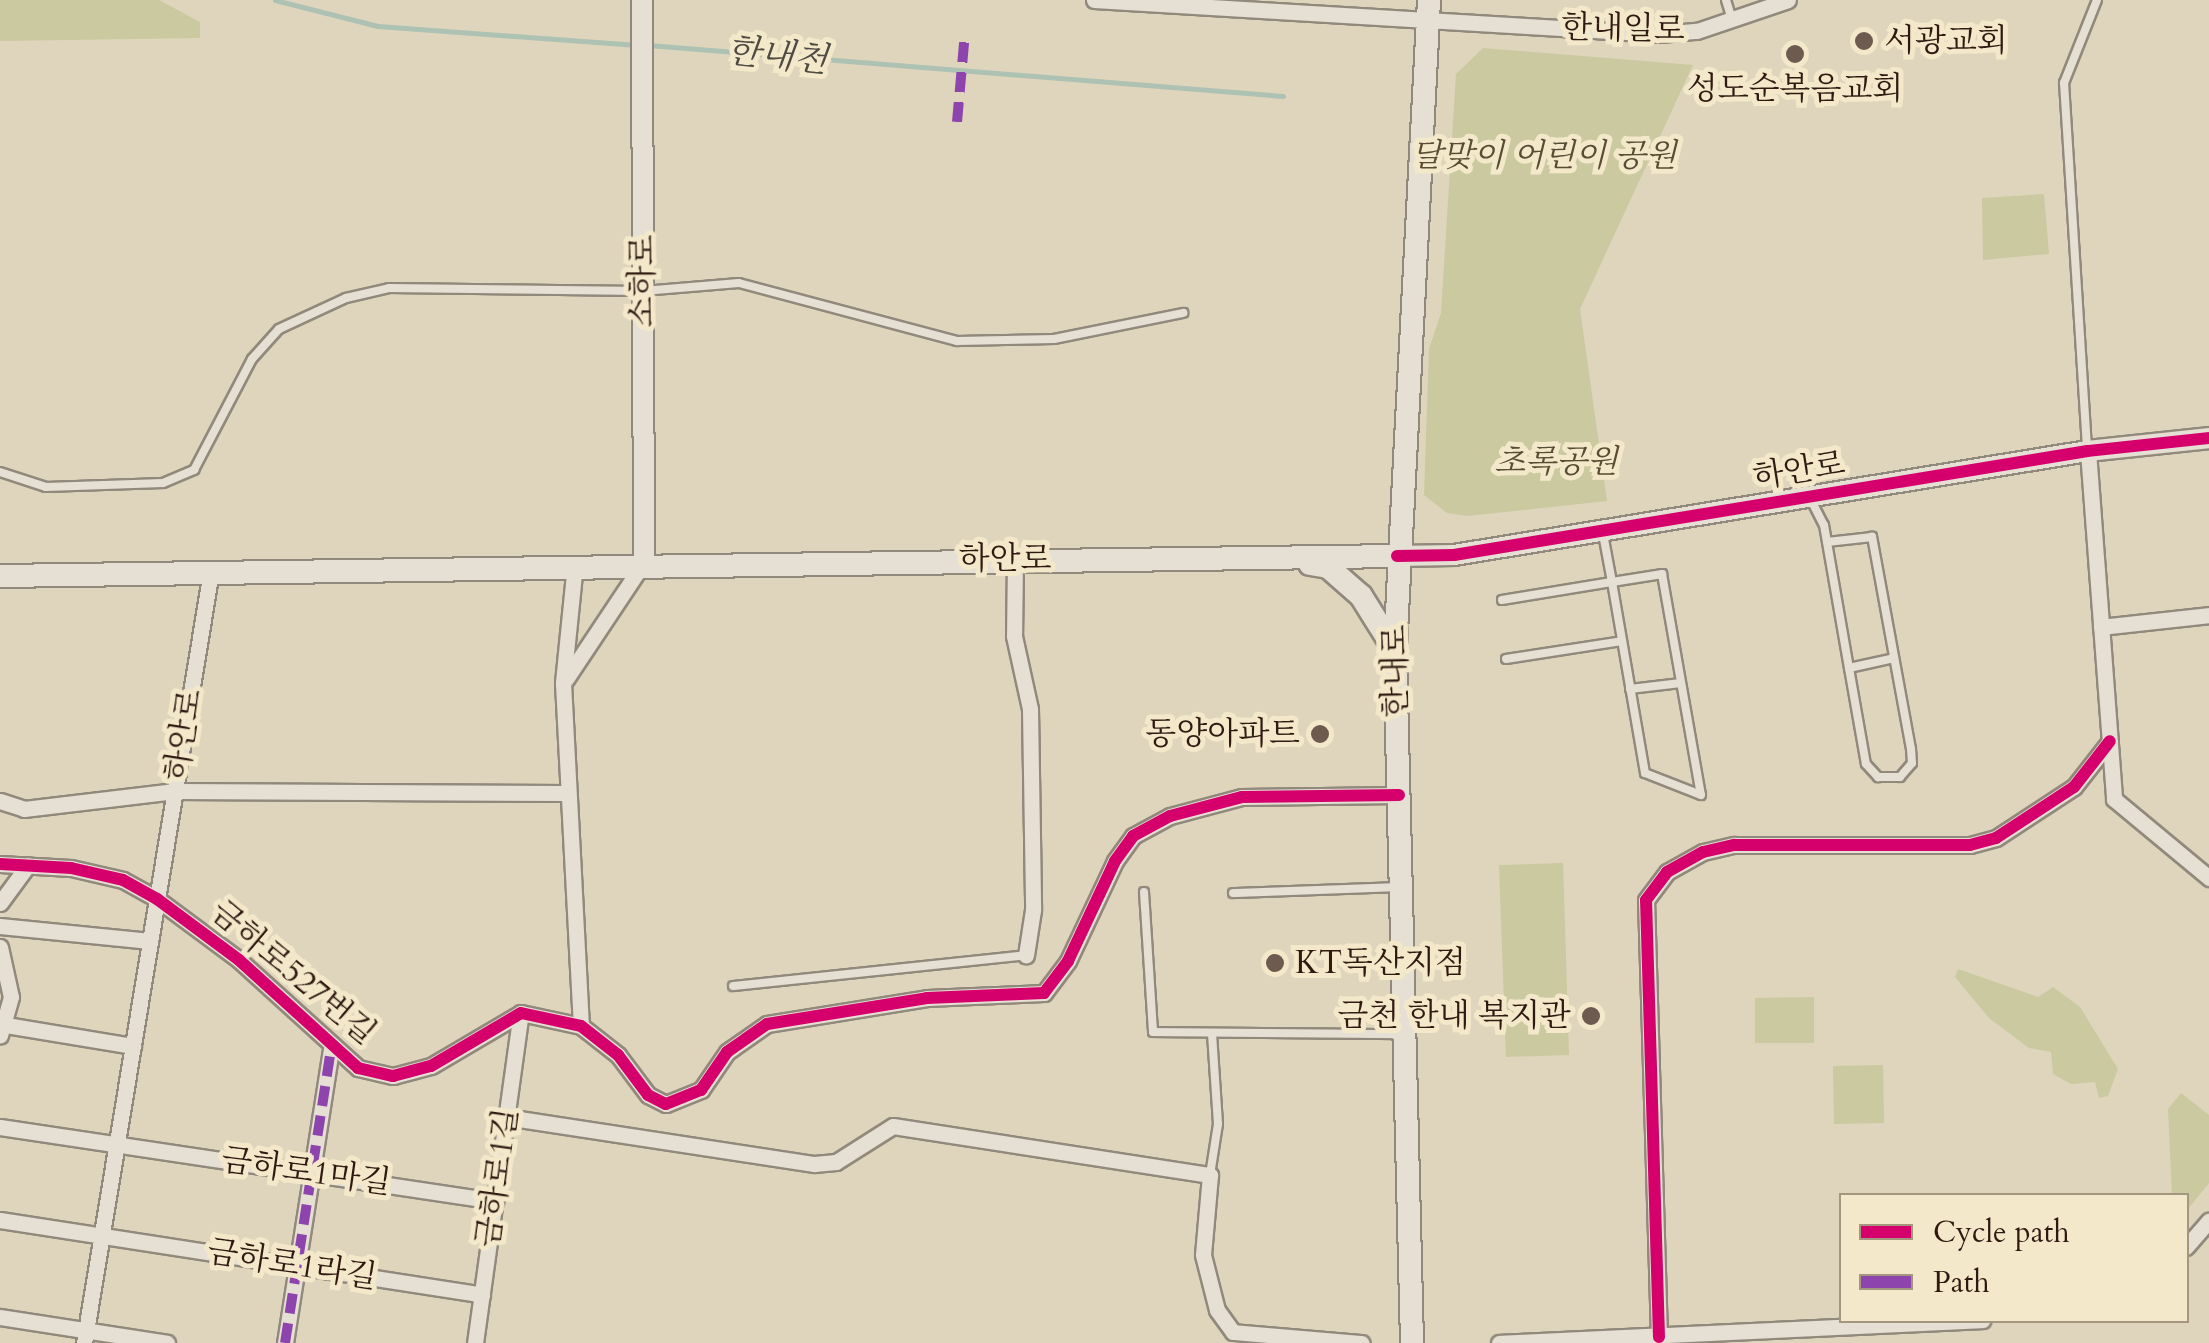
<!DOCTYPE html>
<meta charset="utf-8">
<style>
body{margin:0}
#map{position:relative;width:2209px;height:1343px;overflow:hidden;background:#ded5bc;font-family:Cardo,"Noto Serif KR",serif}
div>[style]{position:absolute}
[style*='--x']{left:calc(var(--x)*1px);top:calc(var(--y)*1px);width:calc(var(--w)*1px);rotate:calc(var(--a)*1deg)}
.green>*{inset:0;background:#cbc99f}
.stream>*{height:5px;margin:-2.5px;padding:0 2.5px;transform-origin:2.5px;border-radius:2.5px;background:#aec2b4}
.roads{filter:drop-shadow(2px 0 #91897b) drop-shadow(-2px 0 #91897b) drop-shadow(0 2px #91897b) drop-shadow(0 -2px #91897b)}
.service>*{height:8px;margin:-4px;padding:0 4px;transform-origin:4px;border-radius:4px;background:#e5e0d3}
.minor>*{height:15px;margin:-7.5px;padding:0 7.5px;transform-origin:7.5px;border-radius:7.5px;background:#e5e0d3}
.tertiary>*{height:20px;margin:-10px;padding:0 10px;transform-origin:10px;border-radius:10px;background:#e5e0d3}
.secondary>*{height:22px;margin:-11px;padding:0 11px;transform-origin:11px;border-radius:11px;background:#e5e0d3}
.quiet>*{height:10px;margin-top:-5px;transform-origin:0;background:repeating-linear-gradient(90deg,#8e44ad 0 20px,transparent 0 30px)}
.cycleway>*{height:12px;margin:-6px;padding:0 6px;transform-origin:6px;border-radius:6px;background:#d6006c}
.dots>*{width:28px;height:28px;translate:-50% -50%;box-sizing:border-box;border:5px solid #f3e8ca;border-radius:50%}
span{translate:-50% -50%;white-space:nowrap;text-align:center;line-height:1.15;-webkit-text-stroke:10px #f3e8ca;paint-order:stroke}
.street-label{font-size:32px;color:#2f1a12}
.poi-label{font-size:32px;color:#2f1a12}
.left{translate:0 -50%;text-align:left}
.right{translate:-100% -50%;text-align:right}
.park-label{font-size:32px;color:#594c35;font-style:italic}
.water-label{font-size:35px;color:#4f4a42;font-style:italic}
.legend{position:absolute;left:1839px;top:1193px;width:350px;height:130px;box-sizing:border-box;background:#f3e8ca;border:2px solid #a59680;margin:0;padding:12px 18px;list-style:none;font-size:30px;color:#2f1a12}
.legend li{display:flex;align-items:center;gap:20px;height:50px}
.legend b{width:50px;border:2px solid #a59680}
</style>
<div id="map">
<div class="green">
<i style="clip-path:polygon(0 0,159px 0,200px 22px,200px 38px,0 41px)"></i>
<i style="clip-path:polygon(1483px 48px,1693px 65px,1580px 309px,1607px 501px,1467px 516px,1447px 513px,1424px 495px,1429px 349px,1441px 313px,1456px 74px)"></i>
<i style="clip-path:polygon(2044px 194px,2049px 254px,1983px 260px,1982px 198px)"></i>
<i style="clip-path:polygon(1563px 863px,1569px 1055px,1506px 1057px,1499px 865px)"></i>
<i style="clip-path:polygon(1958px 969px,2038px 997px,2053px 987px,2080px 1007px,2118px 1069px,2108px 1096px,2099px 1098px,2095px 1082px,2071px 1084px,2053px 1074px,2051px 1052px,2029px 1048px,1989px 1018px,1955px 977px)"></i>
<i style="clip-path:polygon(1814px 997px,1814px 1043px,1755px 1043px,1755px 998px)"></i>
<i style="clip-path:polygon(1883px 1065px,1884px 1123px,1834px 1124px,1833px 1066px)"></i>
<i style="clip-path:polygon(2181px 1093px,2209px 1115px,2209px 1183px,2188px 1209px,2186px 1196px,2172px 1195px,2168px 1109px)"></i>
</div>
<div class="stream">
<i style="--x:275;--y:0;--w:106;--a:14.2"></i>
<i style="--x:378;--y:26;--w:260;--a:4.2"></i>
<i style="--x:648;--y:45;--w:637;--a:4.59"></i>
</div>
<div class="roads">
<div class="service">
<i style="--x:1726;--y:0;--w:21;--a:73"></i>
<i style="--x:2087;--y:448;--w:366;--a:-93.6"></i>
<i style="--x:2064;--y:83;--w:89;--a:-68.3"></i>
<i style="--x:0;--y:472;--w:48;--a:18.1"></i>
<i style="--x:46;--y:487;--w:117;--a:-2"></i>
<i style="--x:163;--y:483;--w:34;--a:-23"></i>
<i style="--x:194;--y:470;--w:125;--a:-62.4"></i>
<i style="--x:252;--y:359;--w:40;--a:-48"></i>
<i style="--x:279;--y:329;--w:74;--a:-24.8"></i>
<i style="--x:346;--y:298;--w:44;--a:-13.1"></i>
<i style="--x:389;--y:288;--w:254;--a:0.7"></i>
<i style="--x:643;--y:291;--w:96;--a:-4.8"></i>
<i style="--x:739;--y:283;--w:226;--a:14.9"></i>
<i style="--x:957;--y:341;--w:97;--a:-1.2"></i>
<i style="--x:1054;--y:339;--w:132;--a:-11.4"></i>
<i style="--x:1810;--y:498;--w:30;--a:63"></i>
<i style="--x:1824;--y:525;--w:145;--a:80.1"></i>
<i style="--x:1849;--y:668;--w:97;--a:80"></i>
<i style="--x:1866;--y:764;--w:18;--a:47"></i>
<i style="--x:1878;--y:777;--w:22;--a:0"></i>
<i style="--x:1900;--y:777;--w:18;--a:-49"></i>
<i style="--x:1912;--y:763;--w:14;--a:-94"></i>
<i style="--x:1911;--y:749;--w:216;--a:-100.4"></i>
<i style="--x:1872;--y:537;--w:45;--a:173.7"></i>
<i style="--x:1502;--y:600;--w:111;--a:-9.3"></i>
<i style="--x:1612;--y:582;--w:51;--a:-9.1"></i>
<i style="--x:1662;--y:574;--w:224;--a:80"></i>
<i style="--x:1701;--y:795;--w:60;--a:-158.6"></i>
<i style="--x:1645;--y:773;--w:194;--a:-99.8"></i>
<i style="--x:1612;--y:582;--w:49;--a:-100.6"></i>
<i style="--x:1506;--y:659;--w:117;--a:-8.8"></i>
<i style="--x:1849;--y:668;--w:46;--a:-12.5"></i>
<i style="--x:1630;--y:689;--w:51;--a:-6.7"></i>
<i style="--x:1144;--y:892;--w:140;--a:86.3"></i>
<i style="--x:1153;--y:1032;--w:250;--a:0.5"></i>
<i style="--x:1233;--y:893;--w:163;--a:-2.1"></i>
<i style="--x:733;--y:986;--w:295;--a:-6"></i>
<i style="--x:1210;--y:1175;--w:52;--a:-81.1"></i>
<i style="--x:1218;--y:1124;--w:91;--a:-93.8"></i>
</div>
<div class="minor">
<i style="--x:1094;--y:0;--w:567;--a:3.44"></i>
<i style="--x:1660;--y:34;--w:37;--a:-5"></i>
<i style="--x:1697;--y:31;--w:96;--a:-18.8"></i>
<i style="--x:2088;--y:451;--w:349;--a:85.7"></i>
<i style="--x:2114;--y:799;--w:124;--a:39.7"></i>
<i style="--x:1015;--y:559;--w:77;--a:90.7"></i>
<i style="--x:1014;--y:636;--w:75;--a:77.6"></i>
<i style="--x:1030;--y:709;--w:201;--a:89.1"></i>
<i style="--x:1033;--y:910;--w:46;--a:98.8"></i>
<i style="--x:575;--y:564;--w:120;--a:95.8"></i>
<i style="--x:563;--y:683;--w:343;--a:87"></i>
<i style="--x:2101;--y:627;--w:109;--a:-6.3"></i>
<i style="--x:566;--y:679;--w:141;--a:-56.3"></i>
<i style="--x:0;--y:801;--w:25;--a:18"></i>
<i style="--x:24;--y:809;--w:152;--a:-6.8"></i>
<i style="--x:175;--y:791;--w:391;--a:0.3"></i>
<i style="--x:0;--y:864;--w:71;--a:3.2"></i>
<i style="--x:71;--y:868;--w:53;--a:13"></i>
<i style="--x:123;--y:880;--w:39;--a:29"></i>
<i style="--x:157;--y:899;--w:102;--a:36.6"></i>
<i style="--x:239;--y:960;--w:161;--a:42.2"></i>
<i style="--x:358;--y:1068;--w:36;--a:13"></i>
<i style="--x:393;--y:1076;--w:39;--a:-15"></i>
<i style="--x:431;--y:1066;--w:104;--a:-30.5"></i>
<i style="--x:521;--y:1013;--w:61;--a:12.2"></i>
<i style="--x:581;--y:1026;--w:47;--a:38.1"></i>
<i style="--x:618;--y:1055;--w:50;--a:53.1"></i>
<i style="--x:648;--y:1095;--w:20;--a:27"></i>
<i style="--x:666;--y:1104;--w:38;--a:-22"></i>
<i style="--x:701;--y:1090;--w:46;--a:-55.6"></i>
<i style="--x:727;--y:1052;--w:49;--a:-35"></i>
<i style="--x:767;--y:1024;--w:162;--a:-9.2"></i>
<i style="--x:927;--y:998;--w:117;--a:-2.4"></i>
<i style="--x:1044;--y:993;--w:40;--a:-53"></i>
<i style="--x:1068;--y:961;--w:110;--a:-64.8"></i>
<i style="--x:1115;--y:861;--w:31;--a:-54"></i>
<i style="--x:1133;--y:836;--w:42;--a:-28.4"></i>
<i style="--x:1170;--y:816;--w:74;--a:-14.8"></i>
<i style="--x:1242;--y:797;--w:157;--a:-0.7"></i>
<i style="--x:0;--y:903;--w:47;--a:-53.6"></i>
<i style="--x:0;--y:926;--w:151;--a:5.7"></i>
<i style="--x:0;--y:947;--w:51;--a:77.6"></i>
<i style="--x:11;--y:997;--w:40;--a:106"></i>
<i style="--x:6;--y:1025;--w:129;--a:9.4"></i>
<i style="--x:506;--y:1117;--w:312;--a:8.7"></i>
<i style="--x:814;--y:1164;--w:22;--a:-5"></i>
<i style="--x:836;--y:1162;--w:67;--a:-32.3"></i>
<i style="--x:893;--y:1126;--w:321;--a:8.8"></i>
<i style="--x:1210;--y:1175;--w:80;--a:95"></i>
<i style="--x:1203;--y:1255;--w:57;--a:75.7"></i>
<i style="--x:1217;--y:1310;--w:27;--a:54"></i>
<i style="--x:1233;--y:1332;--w:129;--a:4.9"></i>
<i style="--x:0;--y:1127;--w:501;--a:8.5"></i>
<i style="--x:0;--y:1220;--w:488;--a:8.8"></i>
<i style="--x:2186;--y:1247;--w:35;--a:-49"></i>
<i style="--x:0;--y:1317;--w:169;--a:8.8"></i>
<i style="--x:1659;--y:1337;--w:437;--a:-91.7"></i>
<i style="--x:1646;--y:900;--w:35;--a:-53"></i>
<i style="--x:1667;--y:872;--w:41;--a:-29.1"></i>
<i style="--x:1703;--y:852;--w:32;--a:-13"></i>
<i style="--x:1734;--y:845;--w:236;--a:0"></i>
<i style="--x:1970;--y:845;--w:27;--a:-15"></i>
<i style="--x:1996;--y:838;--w:93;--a:-33.2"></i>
<i style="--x:2074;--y:787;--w:58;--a:-52"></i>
<i style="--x:84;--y:1343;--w:782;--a:-80.66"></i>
<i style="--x:285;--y:1343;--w:298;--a:-81.1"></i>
<i style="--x:475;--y:1343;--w:333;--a:-82.1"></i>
<i style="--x:1499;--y:1343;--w:484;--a:-2.7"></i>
</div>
<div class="tertiary">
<i style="--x:642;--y:0;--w:562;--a:89.8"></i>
<i style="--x:1397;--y:556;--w:57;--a:-1"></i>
<i style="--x:1454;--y:555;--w:642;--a:-9.32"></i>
<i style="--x:2088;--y:451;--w:122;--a:-6.1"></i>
</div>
<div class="secondary">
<i style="--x:1310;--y:564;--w:18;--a:9"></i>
<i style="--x:1328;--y:567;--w:44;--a:41.3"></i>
<i style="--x:1361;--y:596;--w:60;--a:57.9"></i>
<i style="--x:0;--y:576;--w:1397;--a:-0.82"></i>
<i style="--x:1412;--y:1343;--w:692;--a:-91.41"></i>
<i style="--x:1395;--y:651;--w:652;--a:-87.01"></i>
</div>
</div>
<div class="quiet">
<i style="--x:957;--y:122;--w:89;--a:-84.9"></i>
<i style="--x:285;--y:1343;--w:298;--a:-81.1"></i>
</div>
<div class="cycleway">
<i style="--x:1397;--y:556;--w:57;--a:-1"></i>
<i style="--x:1454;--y:555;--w:642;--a:-9.32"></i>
<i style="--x:2088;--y:451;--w:122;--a:-6.1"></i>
<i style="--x:0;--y:864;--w:71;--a:3.2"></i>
<i style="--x:71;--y:868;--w:53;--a:13"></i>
<i style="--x:123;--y:880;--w:39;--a:29"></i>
<i style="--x:157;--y:899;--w:102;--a:36.6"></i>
<i style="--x:239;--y:960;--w:161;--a:42.2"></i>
<i style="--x:358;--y:1068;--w:36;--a:13"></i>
<i style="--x:393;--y:1076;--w:39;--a:-15"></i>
<i style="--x:431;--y:1066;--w:104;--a:-30.5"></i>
<i style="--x:521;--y:1013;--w:61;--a:12.2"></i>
<i style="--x:581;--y:1026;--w:47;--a:38.1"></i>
<i style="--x:618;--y:1055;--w:50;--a:53.1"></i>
<i style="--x:648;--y:1095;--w:20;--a:27"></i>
<i style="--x:666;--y:1104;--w:38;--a:-22"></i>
<i style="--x:701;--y:1090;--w:46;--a:-55.6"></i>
<i style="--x:727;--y:1052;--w:49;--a:-35"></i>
<i style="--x:767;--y:1024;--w:162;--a:-9.2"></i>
<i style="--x:927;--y:998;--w:117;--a:-2.4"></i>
<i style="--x:1044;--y:993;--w:40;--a:-53"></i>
<i style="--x:1068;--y:961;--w:110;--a:-64.8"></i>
<i style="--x:1115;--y:861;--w:31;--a:-54"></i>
<i style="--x:1133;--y:836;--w:42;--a:-28.4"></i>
<i style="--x:1170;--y:816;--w:74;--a:-14.8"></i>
<i style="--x:1242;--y:797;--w:157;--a:-0.7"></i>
<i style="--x:1659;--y:1337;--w:437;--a:-91.7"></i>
<i style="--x:1646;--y:900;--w:35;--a:-53"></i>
<i style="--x:1667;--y:872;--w:41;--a:-29.1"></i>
<i style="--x:1703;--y:852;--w:32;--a:-13"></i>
<i style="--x:1734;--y:845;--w:236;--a:0"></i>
<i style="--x:1970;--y:845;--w:27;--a:-15"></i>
<i style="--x:1996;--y:838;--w:93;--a:-33.2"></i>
<i style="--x:2074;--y:787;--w:58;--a:-52"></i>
</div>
<div class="dots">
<i style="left:1864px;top:41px;background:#6c5b4e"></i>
<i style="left:1795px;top:54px;background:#6c5b4e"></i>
<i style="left:1320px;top:734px;background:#6c5b4e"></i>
<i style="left:1275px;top:963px;background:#6c5b4e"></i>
<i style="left:1591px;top:1016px;background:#6c5b4e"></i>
</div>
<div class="street-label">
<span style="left:1623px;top:29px;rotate:1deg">한내일로</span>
<span style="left:643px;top:281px;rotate:-90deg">소하로</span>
<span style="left:1799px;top:471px;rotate:-9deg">하안로</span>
<span style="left:1005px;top:559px">하안로</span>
<span style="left:1396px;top:671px;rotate:-91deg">한내로</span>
<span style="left:184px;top:735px;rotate:-81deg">하안로</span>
<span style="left:293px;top:973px;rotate:40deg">금하로527번길</span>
<span style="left:306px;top:1172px;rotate:8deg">금하로1마길</span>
<span style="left:498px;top:1178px;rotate:-82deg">금하로1길</span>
<span style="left:292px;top:1265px;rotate:9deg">금하로1라길</span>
</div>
<div class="poi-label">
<span class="left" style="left:1884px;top:41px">서광교회</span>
<span style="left:1795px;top:89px">성도순복음교회</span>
<span class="right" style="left:1300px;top:734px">동양아파트</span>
<span class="left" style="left:1295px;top:963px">KT독산지점</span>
<span class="right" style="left:1571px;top:1016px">금천 한내 복지관</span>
</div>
<div class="park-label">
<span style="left:1544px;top:156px">달맞이 어린이 공원</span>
<span style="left:1556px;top:462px">초록공원</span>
</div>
<div class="water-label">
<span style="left:777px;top:56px;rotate:6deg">한내천</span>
</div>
<ul class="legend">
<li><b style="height:12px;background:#d6006c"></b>Cycle path</li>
<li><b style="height:12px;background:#8e44ad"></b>Path</li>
</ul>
</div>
